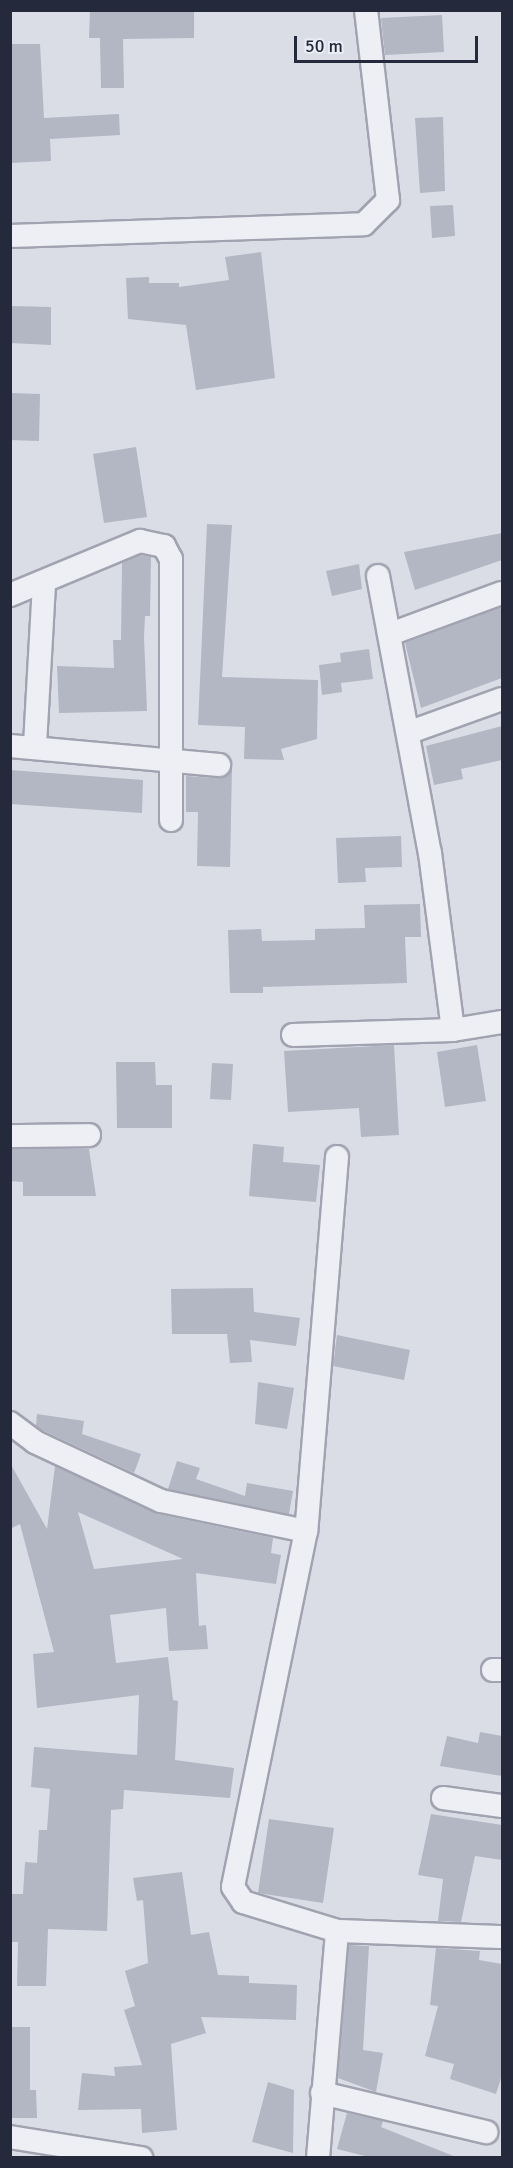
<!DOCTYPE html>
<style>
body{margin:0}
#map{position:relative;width:513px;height:2168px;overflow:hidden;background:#dbdde6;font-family:Signika,sans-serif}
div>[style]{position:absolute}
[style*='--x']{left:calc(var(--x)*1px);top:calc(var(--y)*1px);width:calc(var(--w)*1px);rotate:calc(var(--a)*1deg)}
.building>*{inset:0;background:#b3b6c3}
.roads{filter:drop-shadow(2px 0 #a1a3b0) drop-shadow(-2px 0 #a1a3b0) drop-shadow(0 2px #a1a3b0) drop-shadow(0 -2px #a1a3b0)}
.minor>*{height:22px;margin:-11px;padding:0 11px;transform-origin:11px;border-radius:11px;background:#eeeff4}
span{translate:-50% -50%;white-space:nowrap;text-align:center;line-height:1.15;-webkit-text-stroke:6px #eaedf4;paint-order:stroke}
.frame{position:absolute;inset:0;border:12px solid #25293c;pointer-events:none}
.scale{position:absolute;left:294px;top:36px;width:184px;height:27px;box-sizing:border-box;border:3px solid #25293c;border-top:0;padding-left:8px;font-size:18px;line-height:21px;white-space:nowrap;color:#25293c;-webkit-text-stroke:4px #eaedf4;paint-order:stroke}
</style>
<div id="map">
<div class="building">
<i style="clip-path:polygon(90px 10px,194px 10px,194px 38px,123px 39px,124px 88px,101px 88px,100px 38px,89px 38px)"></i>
<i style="clip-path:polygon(442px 15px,444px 52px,385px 55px,381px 18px)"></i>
<i style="clip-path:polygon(10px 44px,40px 44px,44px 118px,119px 114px,120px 135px,50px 139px,51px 161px,10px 163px)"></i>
<i style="clip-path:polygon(443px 117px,445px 191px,420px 193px,415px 118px)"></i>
<i style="clip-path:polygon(453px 205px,455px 236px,432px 238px,430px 206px)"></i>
<i style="clip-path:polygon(261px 252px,275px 378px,196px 390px,186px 325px,128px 319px,126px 278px,149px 277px,149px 283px,179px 283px,179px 287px,229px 280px,225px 257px)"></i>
<i style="clip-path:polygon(10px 306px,51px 307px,51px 345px,10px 343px)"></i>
<i style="clip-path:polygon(10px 393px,40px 394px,39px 441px,10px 440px)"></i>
<i style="clip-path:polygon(136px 447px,147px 517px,104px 523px,93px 454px)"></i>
<i style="clip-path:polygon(207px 524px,232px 525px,222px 677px,318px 680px,317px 739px,281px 749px,284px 760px,244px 759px,245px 727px,198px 725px)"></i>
<i style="clip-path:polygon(502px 533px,502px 560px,415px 590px,404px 552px)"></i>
<i style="clip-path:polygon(141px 555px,151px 557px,150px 616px,145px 616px,144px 637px,147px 711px,59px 713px,57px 666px,114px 668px,113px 640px,121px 640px,122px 563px)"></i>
<i style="clip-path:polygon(359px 564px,362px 589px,332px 596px,326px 571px)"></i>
<i style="clip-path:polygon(502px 607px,502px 678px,421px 708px,405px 643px)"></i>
<i style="clip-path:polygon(369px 649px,373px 679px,341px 683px,342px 692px,322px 695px,319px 665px,341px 662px,340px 653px)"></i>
<i style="clip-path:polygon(502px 726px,502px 760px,461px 769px,463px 779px,434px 785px,426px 746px)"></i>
<i style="clip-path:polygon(232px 768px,230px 867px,197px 866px,198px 812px,186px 812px,186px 776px,218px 778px)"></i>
<i style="clip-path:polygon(10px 770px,143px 780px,142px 813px,10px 804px)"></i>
<i style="clip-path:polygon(401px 836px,402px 867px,365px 868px,366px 882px,338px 883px,336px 838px)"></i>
<i style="clip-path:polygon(420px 904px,421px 937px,405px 937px,407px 983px,263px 987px,263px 993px,230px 993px,228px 930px,261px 929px,262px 941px,315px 940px,315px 929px,365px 928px,364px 905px)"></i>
<i style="clip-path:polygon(394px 1045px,399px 1135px,361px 1137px,359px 1108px,288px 1112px,284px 1051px)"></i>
<i style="clip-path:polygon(477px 1045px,486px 1101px,445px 1107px,437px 1052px)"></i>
<i style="clip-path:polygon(116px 1062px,155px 1062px,156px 1085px,172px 1085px,172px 1128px,117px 1128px)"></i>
<i style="clip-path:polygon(212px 1063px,233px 1064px,231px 1100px,210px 1099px)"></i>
<i style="clip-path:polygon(253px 1144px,284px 1147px,283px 1162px,320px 1165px,316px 1202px,249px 1196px)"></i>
<i style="clip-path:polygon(10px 1149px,89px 1149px,96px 1196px,23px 1196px,23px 1182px,10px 1181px)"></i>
<i style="clip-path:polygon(253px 1288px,254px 1312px,300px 1318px,296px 1346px,250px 1340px,252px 1362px,230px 1363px,227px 1334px,172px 1334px,171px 1289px)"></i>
<i style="clip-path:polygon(337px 1335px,410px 1350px,404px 1380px,333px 1366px)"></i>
<i style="clip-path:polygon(258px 1382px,294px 1388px,287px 1429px,255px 1424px)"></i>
<i style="clip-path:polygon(37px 1414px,84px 1421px,82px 1434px,141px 1454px,134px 1473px,42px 1430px,36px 1426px)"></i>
<i style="clip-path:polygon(177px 1461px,200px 1468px,196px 1479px,245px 1496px,247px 1483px,293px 1491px,289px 1514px,168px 1489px)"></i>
<i style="clip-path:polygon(evenodd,10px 1463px,47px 1529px,55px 1466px,158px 1514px,273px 1538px,271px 1553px,281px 1555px,276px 1584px,196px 1573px,199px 1626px,206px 1625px,208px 1649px,169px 1651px,166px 1608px,110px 1615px,116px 1663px,168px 1657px,173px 1700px,178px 1701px,175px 1760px,234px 1768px,230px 1798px,124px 1790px,123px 1809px,111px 1810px,107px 1931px,48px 1929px,46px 1986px,17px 1986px,18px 1942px,10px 1942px,10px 1894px,23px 1894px,25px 1862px,37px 1863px,39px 1830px,47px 1830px,50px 1789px,31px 1787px,34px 1747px,137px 1755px,139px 1695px,37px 1708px,33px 1654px,54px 1652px,20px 1524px,10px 1529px,10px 1463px,78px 1512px,183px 1559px,94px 1569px,78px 1512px)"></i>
<i style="clip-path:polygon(480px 1732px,502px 1736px,502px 1776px,440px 1766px,447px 1736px,478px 1743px)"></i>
<i style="clip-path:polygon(431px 1814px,502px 1825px,502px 1860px,475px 1856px,461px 1922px,438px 1921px,443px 1879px,418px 1875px)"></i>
<i style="clip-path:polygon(269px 1819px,334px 1828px,323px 1903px,258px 1893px)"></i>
<i style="clip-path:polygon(182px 1872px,191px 1935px,209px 1932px,218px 1975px,249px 1976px,249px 1983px,297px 1985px,296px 2020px,201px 2017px,206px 2033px,171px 2044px,177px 2130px,142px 2133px,141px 2109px,78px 2110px,82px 2073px,115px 2076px,114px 2067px,142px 2065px,124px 2010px,135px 2006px,125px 1971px,148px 1963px,143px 1900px,137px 1901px,133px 1878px)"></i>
<i style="clip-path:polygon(349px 1945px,369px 1946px,363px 2050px,383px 2053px,376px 2092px,338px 2078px)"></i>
<i style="clip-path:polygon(436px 1948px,480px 1951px,479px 1960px,502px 1964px,502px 2075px,496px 2094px,450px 2079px,454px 2064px,425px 2056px,438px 2006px,430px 2005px)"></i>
<i style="clip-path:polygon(10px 2027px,30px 2027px,30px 2090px,36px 2090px,37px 2118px,10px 2118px)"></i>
<i style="clip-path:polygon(268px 2082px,294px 2090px,293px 2153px,252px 2142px)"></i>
<i style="clip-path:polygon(347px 2113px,383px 2121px,381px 2127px,456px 2157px,369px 2157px,337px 2149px)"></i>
</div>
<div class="roads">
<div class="minor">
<i style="--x:10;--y:236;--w:354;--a:-1.9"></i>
<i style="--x:364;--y:224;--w:34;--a:-45"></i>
<i style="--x:388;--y:200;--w:191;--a:-96.6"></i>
<i style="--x:378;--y:576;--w:282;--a:79.4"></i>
<i style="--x:430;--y:853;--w:178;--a:82.6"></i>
<i style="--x:10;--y:595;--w:141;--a:-22.6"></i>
<i style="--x:140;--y:541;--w:25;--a:12"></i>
<i style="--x:164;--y:546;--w:15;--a:62"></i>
<i style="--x:171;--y:559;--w:261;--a:90"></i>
<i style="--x:393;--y:633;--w:116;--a:-20.2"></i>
<i style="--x:410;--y:732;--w:98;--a:-19.7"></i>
<i style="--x:35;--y:745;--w:163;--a:-86.8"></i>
<i style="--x:10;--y:746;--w:210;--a:5.2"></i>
<i style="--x:293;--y:1035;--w:160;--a:-1.8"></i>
<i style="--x:453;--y:1030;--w:50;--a:-9.3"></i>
<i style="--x:10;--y:1136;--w:79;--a:-0.7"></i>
<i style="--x:337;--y:1157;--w:375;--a:94.7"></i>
<i style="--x:306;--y:1531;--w:363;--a:101.6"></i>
<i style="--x:233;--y:1887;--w:18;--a:56"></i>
<i style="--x:243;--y:1902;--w:98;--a:17.1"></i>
<i style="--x:10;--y:1423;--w:31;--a:37"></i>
<i style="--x:35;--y:1442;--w:139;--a:25.1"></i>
<i style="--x:161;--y:1501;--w:148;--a:11.7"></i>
<i style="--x:493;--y:1670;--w:9;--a:0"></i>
<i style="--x:443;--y:1798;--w:60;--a:7.7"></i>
<i style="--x:322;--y:2093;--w:169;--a:13.4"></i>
<i style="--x:10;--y:2137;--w:133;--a:9.1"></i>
<i style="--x:318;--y:2158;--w:228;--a:-85.2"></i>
<i style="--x:337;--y:1931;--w:165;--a:2.1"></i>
</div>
</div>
<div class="frame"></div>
<div class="scale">50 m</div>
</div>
